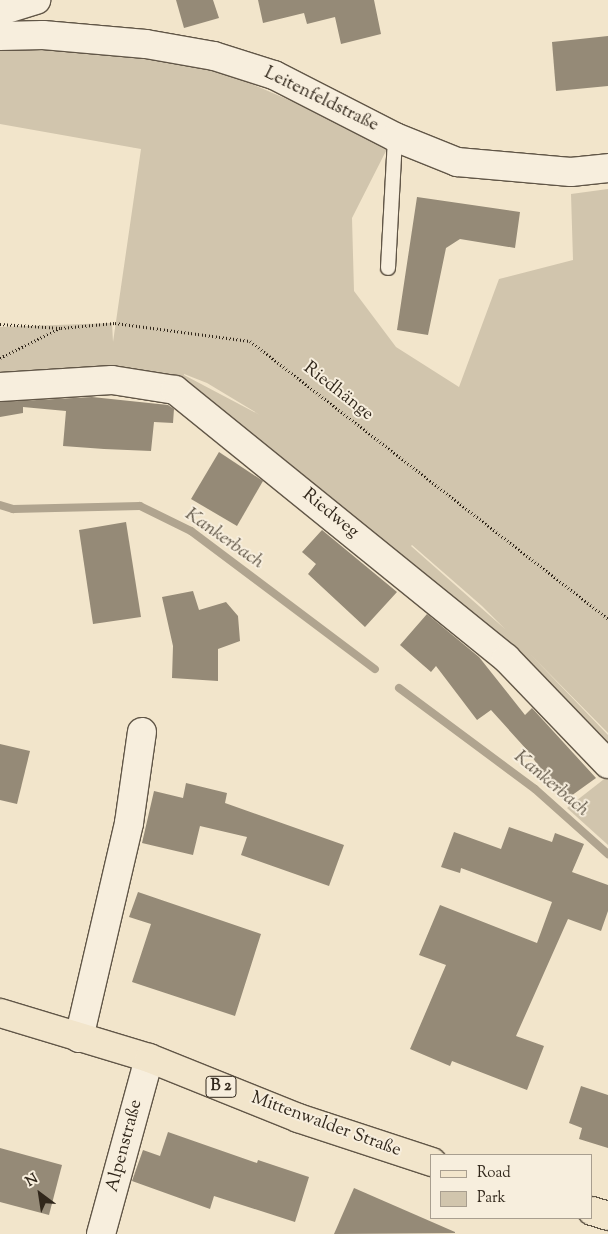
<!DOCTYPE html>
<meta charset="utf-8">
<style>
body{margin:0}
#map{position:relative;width:608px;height:1234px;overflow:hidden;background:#f2e5cb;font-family:"Sorts Mill Goudy",serif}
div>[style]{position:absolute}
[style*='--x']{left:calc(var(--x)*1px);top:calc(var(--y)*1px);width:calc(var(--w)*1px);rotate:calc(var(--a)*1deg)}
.green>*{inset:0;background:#d1c5ad}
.stream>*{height:8px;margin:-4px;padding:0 4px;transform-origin:4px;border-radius:4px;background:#b0a48f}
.building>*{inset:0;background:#958a77}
.path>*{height:3px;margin-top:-1.5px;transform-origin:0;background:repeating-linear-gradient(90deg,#31271b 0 1px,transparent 0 3.5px)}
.roads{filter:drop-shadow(1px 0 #615647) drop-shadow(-1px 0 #615647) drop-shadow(0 1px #615647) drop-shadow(0 -1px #615647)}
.service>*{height:14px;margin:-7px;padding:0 7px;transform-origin:7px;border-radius:7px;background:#f7eedd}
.minor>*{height:28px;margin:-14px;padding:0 14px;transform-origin:14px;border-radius:14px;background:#f7eedd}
.primary>*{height:28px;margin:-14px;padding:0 14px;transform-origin:14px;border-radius:14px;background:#f2e5cb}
span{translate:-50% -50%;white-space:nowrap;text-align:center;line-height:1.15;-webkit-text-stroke:4px #f7eedd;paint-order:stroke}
.shield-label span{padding:1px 4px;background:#f7eedd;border:1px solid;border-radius:4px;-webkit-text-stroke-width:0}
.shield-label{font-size:16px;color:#31271b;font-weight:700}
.street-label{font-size:18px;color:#31271b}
.water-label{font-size:19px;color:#5d5344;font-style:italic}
.legend{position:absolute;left:430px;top:1154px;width:162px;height:65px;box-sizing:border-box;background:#f7eedd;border:1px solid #a89e8f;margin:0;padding:6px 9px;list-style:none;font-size:15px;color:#31271b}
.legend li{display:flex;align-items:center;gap:10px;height:25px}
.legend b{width:25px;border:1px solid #a89e8f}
.north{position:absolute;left:15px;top:1169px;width:50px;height:50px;-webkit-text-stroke:4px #f7eedd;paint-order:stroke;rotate:329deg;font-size:14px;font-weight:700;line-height:20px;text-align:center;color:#31271b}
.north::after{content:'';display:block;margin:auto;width:18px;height:22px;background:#31271b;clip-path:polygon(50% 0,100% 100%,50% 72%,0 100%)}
</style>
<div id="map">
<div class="green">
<i style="clip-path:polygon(evenodd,64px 49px,151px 53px,219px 70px,350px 126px,388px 147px,352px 218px,354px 291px,396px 347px,459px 387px,499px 279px,573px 260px,571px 194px,608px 189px,608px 733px,530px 654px,608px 735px,608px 756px,182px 382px,0 379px,0 327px,112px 323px,113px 342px,141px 149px,0 124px,0 51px,64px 49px,184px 374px,207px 383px,260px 415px,184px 375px,184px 374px,64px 49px,412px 545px,482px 606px,505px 629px,411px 546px,412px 545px)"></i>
<i style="clip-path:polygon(608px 776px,608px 845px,567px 808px)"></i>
</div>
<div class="stream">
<i style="--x:0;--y:505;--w:14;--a:17"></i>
<i style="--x:13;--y:509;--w:127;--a:-1.4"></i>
<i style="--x:140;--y:506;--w:57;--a:26.1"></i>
<i style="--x:191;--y:531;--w:230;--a:36.9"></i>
<i style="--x:399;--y:688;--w:169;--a:36.6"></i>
<i style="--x:535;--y:789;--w:98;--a:41.7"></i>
</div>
<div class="building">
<i style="clip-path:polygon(176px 0,213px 0,219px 18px,184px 28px)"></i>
<i style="clip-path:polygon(258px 0,374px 0,381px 34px,341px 44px,335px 17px,307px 24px,304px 13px,263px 23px)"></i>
<i style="clip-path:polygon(608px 36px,608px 86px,556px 91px,552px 42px)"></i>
<i style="clip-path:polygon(417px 197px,520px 212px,515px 248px,460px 239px,446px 248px,428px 335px,397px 330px)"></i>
<i style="clip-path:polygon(92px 397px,168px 405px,174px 409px,173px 423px,154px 422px,151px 451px,104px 449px,63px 446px,66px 411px,23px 407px,23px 413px,0 417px,0 402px)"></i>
<i style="clip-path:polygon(219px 452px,263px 481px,237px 526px,191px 499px)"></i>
<i style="clip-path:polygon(126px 522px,141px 617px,93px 624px,79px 530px)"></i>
<i style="clip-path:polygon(322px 530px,397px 592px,365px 627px,308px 574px,316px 564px,302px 552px)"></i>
<i style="clip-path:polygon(193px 591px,199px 610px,226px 602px,238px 616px,240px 641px,218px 649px,218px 681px,172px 678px,173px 646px,162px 597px)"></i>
<i style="clip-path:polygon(427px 614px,479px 657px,525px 715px,532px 708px,596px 778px,564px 801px,527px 750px,491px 710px,477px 720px,436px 666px,431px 672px,400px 645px)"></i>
<i style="clip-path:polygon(0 744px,30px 751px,17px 804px,0 800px)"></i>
<i style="clip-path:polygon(186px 783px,227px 793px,225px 803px,344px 845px,329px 886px,241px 855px,247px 837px,200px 826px,193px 855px,142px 843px,154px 791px,183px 798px)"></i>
<i style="clip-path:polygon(509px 827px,552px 842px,555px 833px,584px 844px,572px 872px,608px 885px,608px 911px,601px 931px,568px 919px,516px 1036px,544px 1046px,527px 1090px,452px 1061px,450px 1066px,410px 1049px,446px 965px,419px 955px,440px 905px,537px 943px,552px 902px,461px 868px,460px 873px,441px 867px,454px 832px,501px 849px)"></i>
<i style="clip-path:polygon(138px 892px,261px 934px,235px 1016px,132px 982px,151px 924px,129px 917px)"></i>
<i style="clip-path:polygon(581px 1086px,608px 1095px,608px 1148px,579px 1139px,582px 1128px,569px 1123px)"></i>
<i style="clip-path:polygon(168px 1132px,257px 1163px,258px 1160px,309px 1177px,295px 1222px,214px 1196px,210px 1209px,132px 1181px,143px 1150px,160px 1156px)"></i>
<i style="clip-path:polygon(0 1148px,62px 1165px,49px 1215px,0 1202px)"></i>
<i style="clip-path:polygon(354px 1188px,455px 1232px,455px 1233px,334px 1234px)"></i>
</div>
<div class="path">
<i style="--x:0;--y:324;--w:61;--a:3.8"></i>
<i style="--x:61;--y:328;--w:54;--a:-5.3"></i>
<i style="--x:115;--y:323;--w:136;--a:7.6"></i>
<i style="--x:250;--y:341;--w:453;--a:37.8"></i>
<i style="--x:0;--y:358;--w:67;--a:-26.6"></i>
</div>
<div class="roads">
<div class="service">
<i style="--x:388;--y:268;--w:131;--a:-86.9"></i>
</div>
<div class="minor">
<i style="--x:0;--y:11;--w:38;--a:-17"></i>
<i style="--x:0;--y:36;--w:43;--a:-1.3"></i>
<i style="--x:43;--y:35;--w:103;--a:5"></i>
<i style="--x:146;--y:44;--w:69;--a:10"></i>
<i style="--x:214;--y:56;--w:63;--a:17.6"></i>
<i style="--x:274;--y:75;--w:136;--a:27.1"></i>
<i style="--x:395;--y:137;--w:67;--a:22"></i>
<i style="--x:457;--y:162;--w:114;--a:5"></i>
<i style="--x:571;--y:172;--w:37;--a:-6"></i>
<i style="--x:0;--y:387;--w:112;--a:-3.6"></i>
<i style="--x:112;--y:380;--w:64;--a:9"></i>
<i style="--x:175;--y:390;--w:426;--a:39"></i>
<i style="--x:506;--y:658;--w:147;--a:46.1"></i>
<i style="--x:79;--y:1038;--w:221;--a:-76.9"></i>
<i style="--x:129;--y:823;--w:92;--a:-81.9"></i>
<i style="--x:101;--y:1234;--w:182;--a:-74.7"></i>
</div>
<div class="primary">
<i style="--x:0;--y:1013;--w:156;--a:16.8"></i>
<i style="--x:149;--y:1058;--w:161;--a:21.9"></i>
<i style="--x:298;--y:1118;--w:141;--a:18.2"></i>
<i style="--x:592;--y:1211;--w:17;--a:17"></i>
</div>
</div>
<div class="shield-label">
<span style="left:221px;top:1087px">B 2</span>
</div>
<div class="street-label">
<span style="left:321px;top:100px;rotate:26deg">Leitenfeldstraße</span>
<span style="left:338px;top:392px;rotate:38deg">Riedhänge</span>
<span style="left:330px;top:514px;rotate:39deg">Riedweg</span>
<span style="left:326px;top:1125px;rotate:20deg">Mittenwalder Straße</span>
<span style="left:125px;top:1146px;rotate:-75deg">Alpenstraße</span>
</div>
<div class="water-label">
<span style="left:224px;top:539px;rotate:35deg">Kankerbach</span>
<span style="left:551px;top:784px;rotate:40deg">Kankerbach</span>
</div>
<ul class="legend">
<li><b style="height:6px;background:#f2e5cb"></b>Road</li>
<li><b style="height:14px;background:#d1c5ad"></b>Park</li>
</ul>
<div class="north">N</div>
</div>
